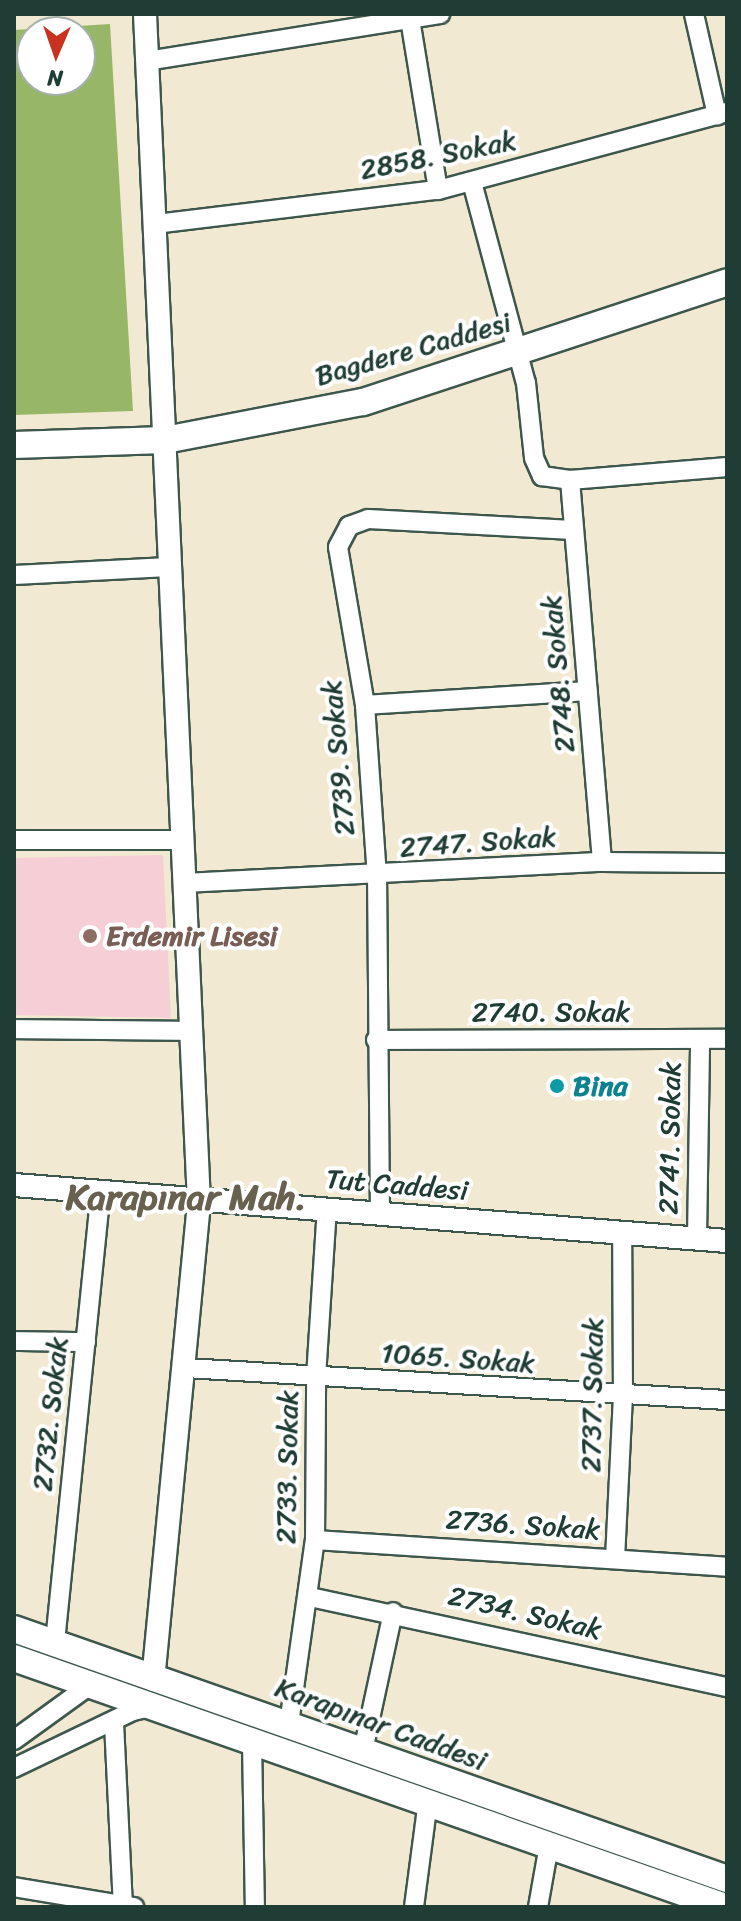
<!DOCTYPE html>
<meta charset="utf-8">
<style>
body{margin:0}
#map{position:relative;width:741px;height:1921px;overflow:hidden;background:#f1e9d1;font-family:Sriracha,sans-serif}
div>[style]{position:absolute}
[style*='--x']{left:calc(var(--x)*1px);top:calc(var(--y)*1px);width:calc(var(--w)*1px);rotate:calc(var(--a)*1deg)}
.built>*{inset:0;background:#f6cfd6}
.forest>*{inset:0;background:#98b668}
.roads{filter:drop-shadow(2px 0 #3e574c) drop-shadow(-2px 0 #3e574c) drop-shadow(0 2px #3e574c) drop-shadow(0 -2px #3e574c)}
.minor>*{height:18px;margin:-9px;padding:0 9px;transform-origin:9px;border-radius:9px;background:#fff}
.tertiary>*{height:22px;margin:-11px;padding:0 11px;transform-origin:11px;border-radius:11px;background:#fff}
.secondary>*{height:26px;margin:-13px;padding:0 13px;transform-origin:13px;border-radius:13px;background:#fff}
.dots>*{width:22px;height:22px;translate:-50% -50%;box-sizing:border-box;border:4px solid #fff;border-radius:50%}
span{translate:-50% -50%;white-space:nowrap;text-align:center;line-height:1.15;-webkit-text-stroke:8px #fff;paint-order:stroke}
.street-label{font-size:28px;color:#1f3d34}
.education-label{font-size:28px;color:#785e54;font-weight:700}
.left{translate:0 -50%;text-align:left}
.culture-label{font-size:28px;color:#0d838f;font-weight:700}
.district-label{font-size:36px;color:#69614f;font-weight:700}
.frame{position:absolute;inset:0;border:16px solid #1f3d34;pointer-events:none}
.north{position:absolute;left:16px;top:16px;width:80px;height:80px;box-sizing:border-box;background:#fff;border:2px solid #a5b1ae;border-radius:50%;rotate:182deg;font-size:22px;font-weight:700;line-height:32px;text-align:center;color:#1f3d34}
.north::after{content:'';display:block;margin:auto;width:28px;height:36px;background:#c8321e;clip-path:polygon(50% 0,100% 100%,50% 72%,0 100%)}
</style>
<div id="map">
<div class="built">
<i style="clip-path:polygon(163px 855px,171px 1018px,14px 1015px,14px 858px)"></i>
</div>
<div class="forest">
<i style="clip-path:polygon(evenodd,110px 24px,133px 411px,14px 415px,14px 30px,110px 24px,32px 32px,80px 32px,80px 80px,32px 80px,32px 32px)"></i>
</div>
<div class="roads">
<div class="minor">
<i style="--x:694;--y:14;--w:104;--a:77.2"></i>
<i style="--x:410;--y:19;--w:173;--a:80.7"></i>
<i style="--x:147;--y:61;--w:297;--a:-9.1"></i>
<i style="--x:472;--y:182;--w:208;--a:75"></i>
<i style="--x:526;--y:383;--w:75;--a:83.9"></i>
<i style="--x:534;--y:458;--w:20;--a:66"></i>
<i style="--x:542;--y:476;--w:28;--a:8"></i>
<i style="--x:570;--y:480;--w:158;--a:-4.7"></i>
<i style="--x:155;--y:224;--w:285;--a:-6.9"></i>
<i style="--x:438;--y:190;--w:299;--a:-15.1"></i>
<i style="--x:570;--y:480;--w:383;--a:85.2"></i>
<i style="--x:14;--y:575;--w:155;--a:-3"></i>
<i style="--x:365;--y:705;--w:223;--a:-3.6"></i>
<i style="--x:14;--y:840;--w:168;--a:0"></i>
<i style="--x:184;--y:883;--w:419;--a:-2.9"></i>
<i style="--x:602;--y:862;--w:125;--a:0.5"></i>
<i style="--x:14;--y:1029;--w:177;--a:0.6"></i>
<i style="--x:376;--y:1040;--w:351;--a:-0.2"></i>
<i style="--x:380;--y:1215;--w:338;--a:-90.5"></i>
<i style="--x:377;--y:877;--w:172;--a:-94"></i>
<i style="--x:365;--y:705;--w:160;--a:-99.7"></i>
<i style="--x:338;--y:547;--w:24;--a:-62"></i>
<i style="--x:349;--y:526;--w:20;--a:-20"></i>
<i style="--x:368;--y:519;--w:205;--a:3.1"></i>
<i style="--x:697;--y:1238;--w:199;--a:-89.1"></i>
<i style="--x:14;--y:1341;--w:72;--a:0.8"></i>
<i style="--x:186;--y:1368;--w:542;--a:3.39"></i>
<i style="--x:315;--y:1540;--w:413;--a:3.7"></i>
<i style="--x:615;--y:1559;--w:161;--a:-87.2"></i>
<i style="--x:623;--y:1398;--w:165;--a:-90.3"></i>
<i style="--x:310;--y:1597;--w:427;--a:12.2"></i>
<i style="--x:55;--y:1642;--w:452;--a:-84.2"></i>
<i style="--x:114;--y:1723;--w:184;--a:87.2"></i>
<i style="--x:289;--y:1724;--w:186;--a:-82"></i>
<i style="--x:315;--y:1540;--w:163;--a:-89.6"></i>
<i style="--x:316;--y:1377;--w:168;--a:-86.3"></i>
<i style="--x:14;--y:1740;--w:94;--a:-35.9"></i>
<i style="--x:252;--y:1742;--w:165;--a:89"></i>
<i style="--x:363;--y:1751;--w:142;--a:-77.8"></i>
<i style="--x:14;--y:1768;--w:132;--a:-25.6"></i>
<i style="--x:133;--y:1711;--w:18;--a:-13"></i>
<i style="--x:14;--y:1887;--w:122;--a:9.5"></i>
<i style="--x:414;--y:1907;--w:107;--a:-82.5"></i>
<i style="--x:538;--y:1907;--w:63;--a:-79.9"></i>
</div>
<div class="tertiary">
<i style="--x:145;--y:14;--w:1190;--a:87.4"></i>
<i style="--x:199;--y:1203;--w:479;--a:95.5"></i>
<i style="--x:14;--y:1185;--w:715;--a:4.49"></i>
</div>
<div class="secondary">
<i style="--x:14;--y:445;--w:151;--a:-1.9"></i>
<i style="--x:165;--y:440;--w:202;--a:-10.9"></i>
<i style="--x:363;--y:402;--w:383;--a:-18.2"></i>
<i style="--x:14;--y:1629;--w:756;--a:19.32"></i>
<i style="--x:14;--y:1658;--w:753;--a:19.3"></i>
</div>
</div>
<div class="dots">
<i style="left:90px;top:936px;background:#8d6e63"></i>
<i style="left:557px;top:1086px;background:#0f9aa8"></i>
</div>
<div class="street-label">
<span style="left:438px;top:155px;rotate:-11deg">2858. Sokak</span>
<span style="left:413px;top:349px;rotate:-16deg">Bagdere Caddesi</span>
<span style="left:558px;top:674px;rotate:-95deg">2748. Sokak</span>
<span style="left:338px;top:758px;rotate:-95deg">2739. Sokak</span>
<span style="left:478px;top:842px;rotate:-4deg">2747. Sokak</span>
<span style="left:551px;top:1012px">2740. Sokak</span>
<span style="left:670px;top:1138px;rotate:-89deg">2741. Sokak</span>
<span style="left:397px;top:1185px;rotate:5deg">Tut Caddesi</span>
<span style="left:458px;top:1358px;rotate:4deg">1065. Sokak</span>
<span style="left:592px;top:1395px;rotate:-89deg">2737. Sokak</span>
<span style="left:50px;top:1414px;rotate:-84deg">2732. Sokak</span>
<span style="left:287px;top:1467px;rotate:-89deg">2733. Sokak</span>
<span style="left:523px;top:1525px;rotate:4deg">2736. Sokak</span>
<span style="left:525px;top:1613px;rotate:13deg">2734. Sokak</span>
<span style="left:381px;top:1724px;rotate:20deg">Karapınar Caddesi</span>
</div>
<div class="education-label">
<span class="left" style="left:106px;top:936px">Erdemir Lisesi</span>
</div>
<div class="culture-label">
<span class="left" style="left:573px;top:1086px">Bina</span>
</div>
<div class="district-label">
<span style="left:186px;top:1198px">Karapınar Mah.</span>
</div>
<div class="frame"></div>
<div class="north">N</div>
</div>
